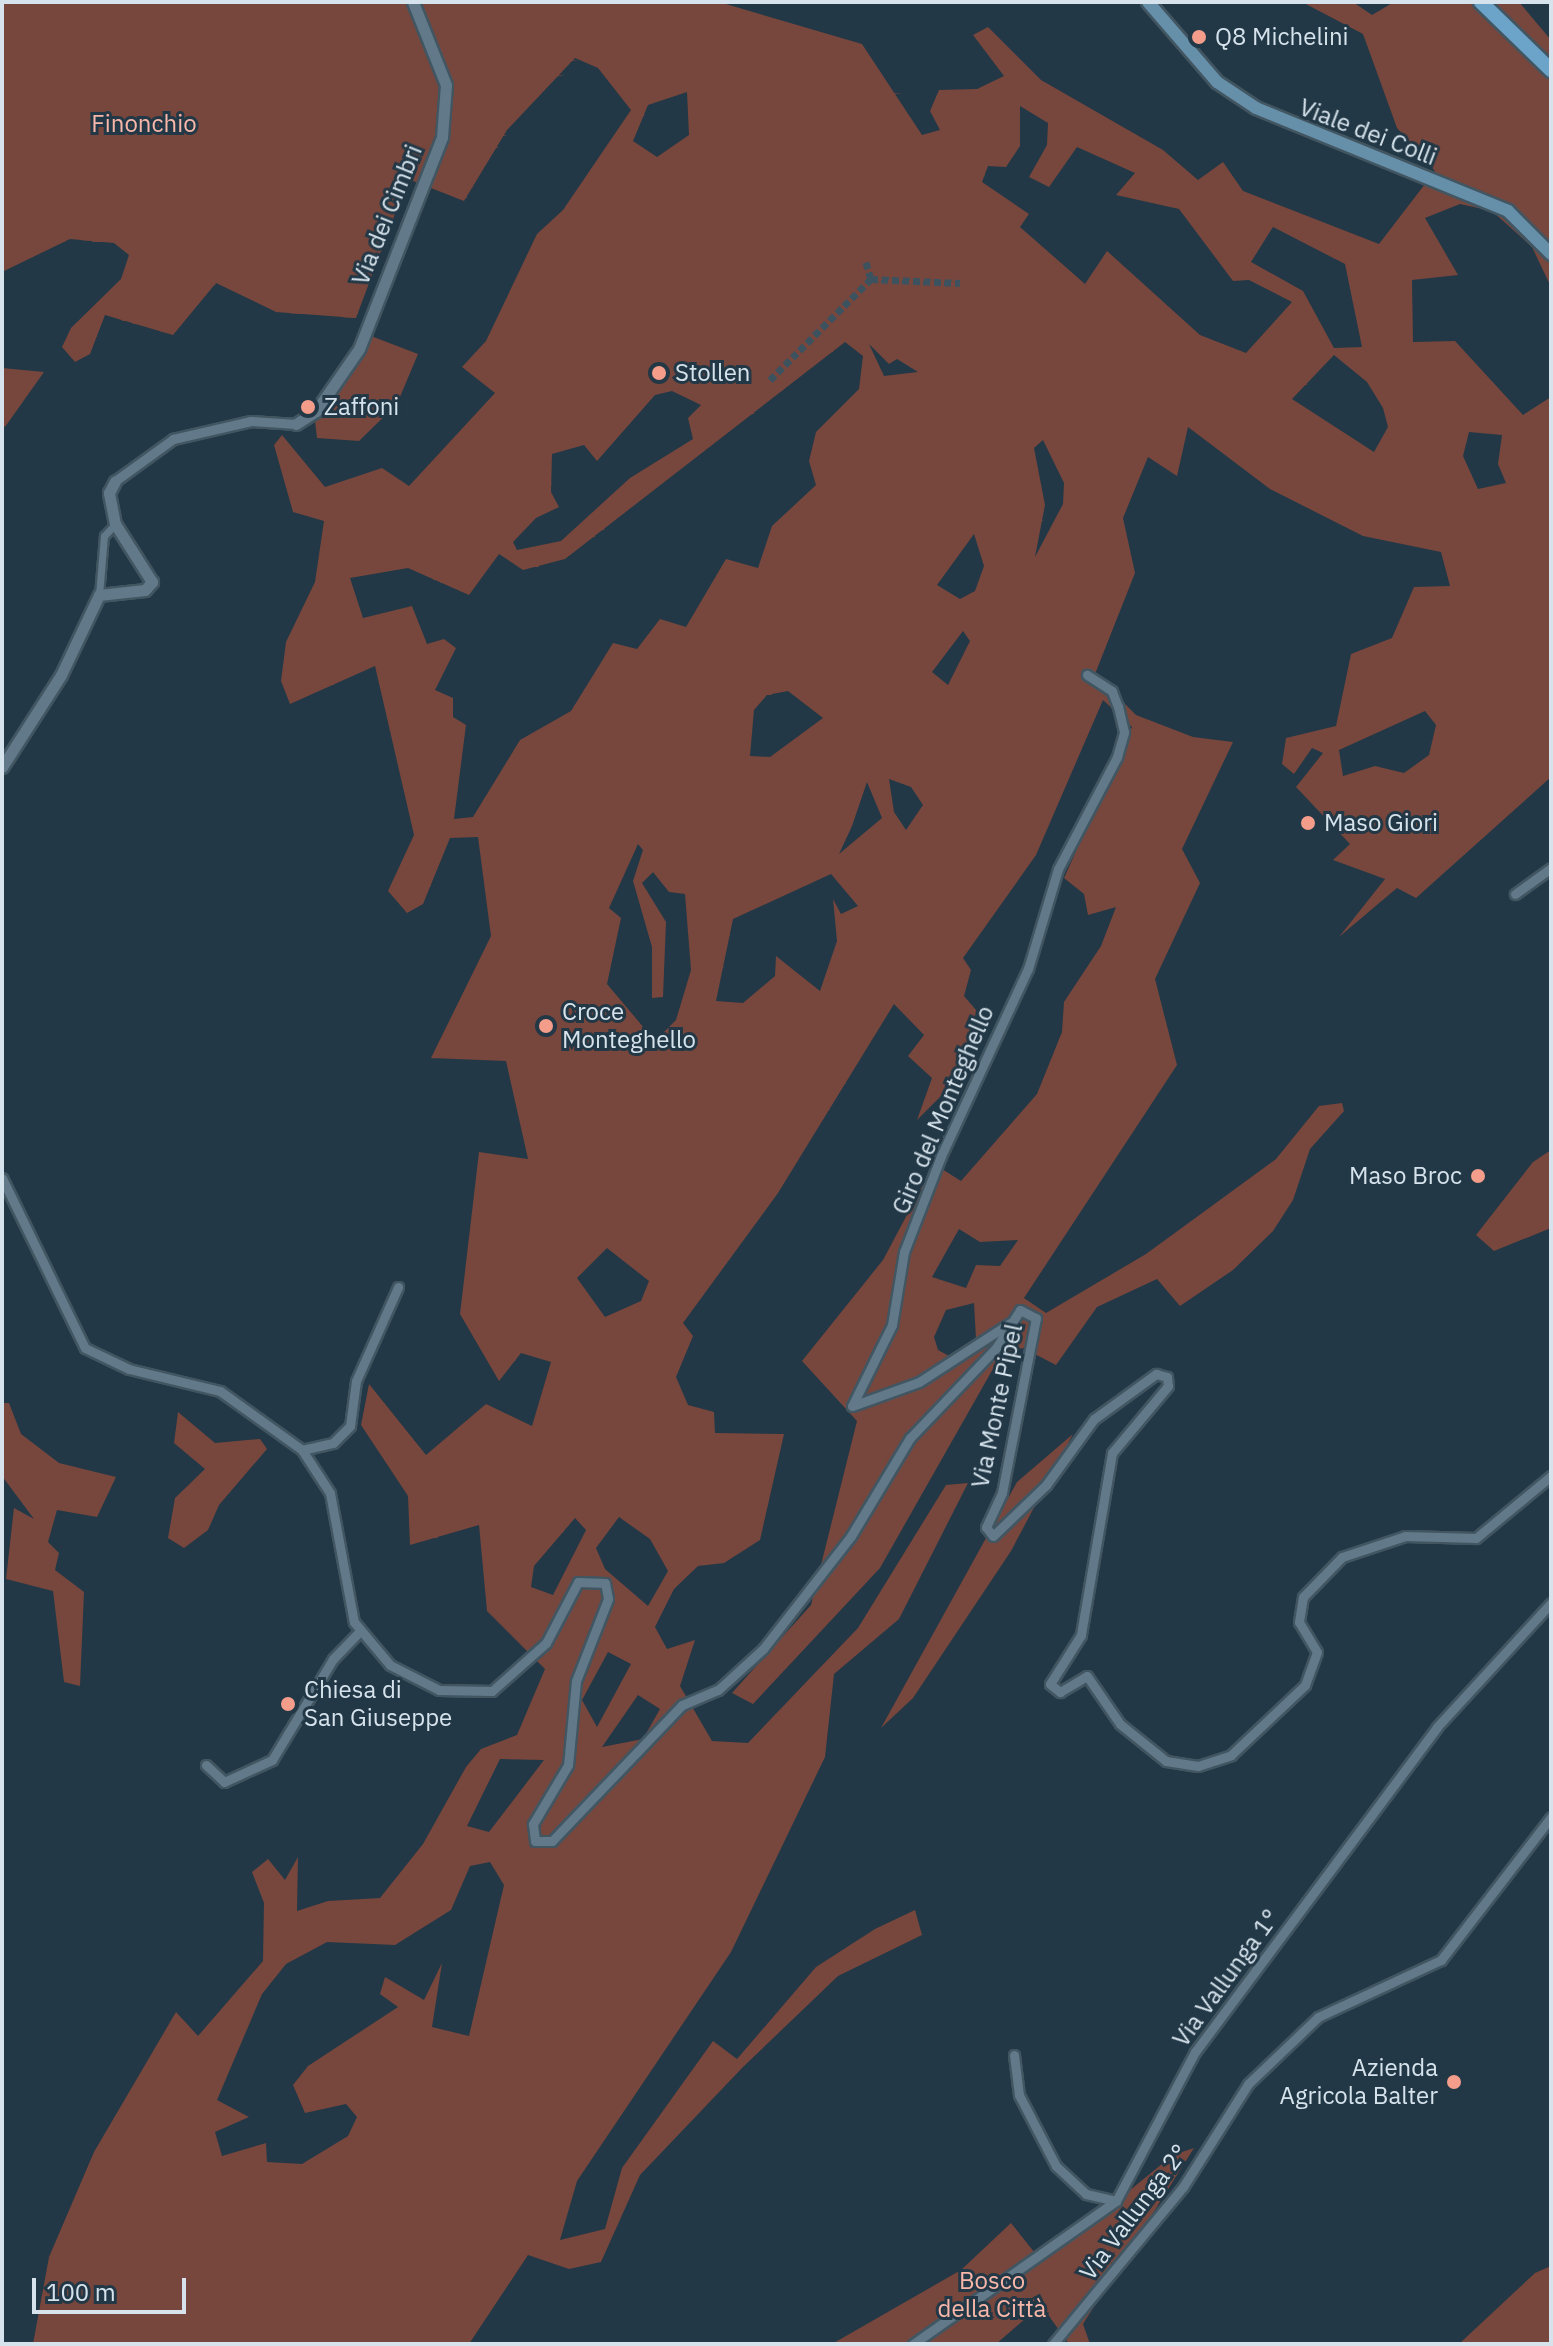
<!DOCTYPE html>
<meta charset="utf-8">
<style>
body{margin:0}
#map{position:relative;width:1553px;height:2346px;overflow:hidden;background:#223846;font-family:"IBM Plex Sans",sans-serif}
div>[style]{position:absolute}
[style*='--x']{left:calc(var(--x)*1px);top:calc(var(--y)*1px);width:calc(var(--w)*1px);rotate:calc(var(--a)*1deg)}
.green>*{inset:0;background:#77463c}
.pedestrian-tunnel>*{height:7px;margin-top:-3.5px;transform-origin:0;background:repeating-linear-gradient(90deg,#3d525f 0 7px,transparent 0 10.5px)}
.roads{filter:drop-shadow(2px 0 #425662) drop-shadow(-2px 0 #425662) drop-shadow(0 2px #425662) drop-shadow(0 -2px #425662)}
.pedestrian>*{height:7px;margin:-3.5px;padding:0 3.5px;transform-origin:3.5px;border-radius:3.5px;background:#617989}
.minor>*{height:9px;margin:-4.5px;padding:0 4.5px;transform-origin:4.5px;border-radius:4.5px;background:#617989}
.tertiary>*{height:11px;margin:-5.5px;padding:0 5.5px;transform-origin:5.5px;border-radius:5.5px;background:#617989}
.secondary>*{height:12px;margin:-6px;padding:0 6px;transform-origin:6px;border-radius:6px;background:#668fa9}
.primary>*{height:14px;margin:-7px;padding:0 7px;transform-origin:7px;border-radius:7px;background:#6ca4c9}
.dots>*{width:22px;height:22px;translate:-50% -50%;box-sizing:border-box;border:4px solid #223846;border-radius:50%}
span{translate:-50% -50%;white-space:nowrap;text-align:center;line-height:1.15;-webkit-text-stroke:6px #223846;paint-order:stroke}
.poi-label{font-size:24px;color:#d6e3ec}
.left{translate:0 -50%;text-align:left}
.right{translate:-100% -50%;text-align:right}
.park-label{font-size:24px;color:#f9b7a9}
.street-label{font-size:24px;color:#d6e3ec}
.frame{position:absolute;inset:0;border:4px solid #d6e3ec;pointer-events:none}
.scale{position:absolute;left:32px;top:2278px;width:154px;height:36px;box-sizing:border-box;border:4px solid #d6e3ec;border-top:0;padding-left:10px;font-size:24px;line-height:28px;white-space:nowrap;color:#d6e3ec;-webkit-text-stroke:6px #223846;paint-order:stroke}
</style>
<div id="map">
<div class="green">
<i style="clip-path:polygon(evenodd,2px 2px,719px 2px,862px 44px,922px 135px,940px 130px,930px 111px,939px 90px,977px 89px,1004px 76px,973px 35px,988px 27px,1041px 80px,1163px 150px,1198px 180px,1223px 162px,1243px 191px,1379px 244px,1435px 171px,1397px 128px,1363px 34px,1302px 2px,1353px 2px,1372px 15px,1394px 2px,1472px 2px,1551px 79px,1551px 287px,1532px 247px,1492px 211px,1460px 204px,1425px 218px,1458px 275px,1412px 280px,1413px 342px,1455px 341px,1523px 415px,1551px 397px,1551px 777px,1416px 898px,1397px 888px,1339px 937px,1385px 879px,1333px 860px,1350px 844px,1296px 787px,1323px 753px,1312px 748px,1294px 774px,1282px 764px,1286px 738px,1336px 726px,1351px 654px,1392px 638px,1414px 587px,1450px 586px,1441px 552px,1363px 536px,1270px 489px,1188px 427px,1177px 476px,1148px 457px,1123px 518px,1135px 573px,1095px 674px,1136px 715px,1193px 737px,1233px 742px,1182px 849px,1200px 883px,1155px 979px,1177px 1065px,1024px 1298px,1046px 1313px,1146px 1254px,1276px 1159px,1319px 1106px,1342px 1103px,1344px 1111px,1310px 1149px,1293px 1200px,1273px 1231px,1233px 1270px,1180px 1306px,1157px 1279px,1097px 1307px,1056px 1365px,1023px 1348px,1002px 1353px,880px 1568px,753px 1704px,732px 1693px,811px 1605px,857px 1421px,802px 1361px,883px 1260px,934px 1164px,961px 1181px,1037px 1094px,1062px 1032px,1064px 1002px,1101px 946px,1116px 907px,1088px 915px,1084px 894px,1064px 878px,1132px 727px,1103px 700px,1036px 855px,963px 958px,971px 970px,964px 996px,976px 1010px,971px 1046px,944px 1093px,917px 1120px,932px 1078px,908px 1056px,924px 1035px,894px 1004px,778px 1193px,683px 1323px,693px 1336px,676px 1377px,688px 1405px,714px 1412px,715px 1433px,784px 1434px,760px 1540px,724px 1563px,698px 1566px,674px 1589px,655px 1627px,667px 1649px,695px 1640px,680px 1686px,712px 1741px,748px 1743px,858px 1628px,946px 1485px,968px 1483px,899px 1619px,834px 1674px,825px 1757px,731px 1952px,577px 2181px,560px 2240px,605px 2229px,622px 2168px,713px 2041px,737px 2059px,816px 1967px,875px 1929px,915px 1910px,922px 1935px,838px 1976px,743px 2067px,640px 2175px,601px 2262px,569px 2269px,528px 2255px,469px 2344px,33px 2344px,49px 2257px,94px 2152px,176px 2012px,198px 2036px,263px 1961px,264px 1903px,252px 1872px,268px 1859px,285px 1880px,298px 1857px,297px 1911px,328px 1901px,380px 1898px,423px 1844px,466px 1767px,481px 1749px,517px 1735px,545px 1669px,487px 1611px,479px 1525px,410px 1545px,408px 1496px,361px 1425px,369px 1384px,426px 1455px,486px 1404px,532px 1426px,551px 1362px,521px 1353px,499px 1381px,460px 1314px,479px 1152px,528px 1159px,506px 1061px,431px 1058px,491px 936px,478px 837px,450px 838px,423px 904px,407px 913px,388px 891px,414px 835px,375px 666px,290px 704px,281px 681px,286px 642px,315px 582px,324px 521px,293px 512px,274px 445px,282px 435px,325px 487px,382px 468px,409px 486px,495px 393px,462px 367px,486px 341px,537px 234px,563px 210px,631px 110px,598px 68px,575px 58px,507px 130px,464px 201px,408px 179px,356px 318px,276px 312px,216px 283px,173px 335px,105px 315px,90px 354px,75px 362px,62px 347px,71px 328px,121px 279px,129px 255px,114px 243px,70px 239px,2px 272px,2px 2px,687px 92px,689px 135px,657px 157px,633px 141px,648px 105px,687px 92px,2px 2px,1020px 106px,1048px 123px,1047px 145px,1029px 177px,1049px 187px,1077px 147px,1135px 173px,1116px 195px,1179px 209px,1233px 281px,1249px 280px,1292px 302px,1246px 353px,1200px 335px,1107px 251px,1085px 284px,1020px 227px,1029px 214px,982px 182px,988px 166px,1006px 167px,1020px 146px,1020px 106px,2px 2px,1273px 227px,1345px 264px,1362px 347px,1334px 348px,1303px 291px,1251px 262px,1273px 227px,2px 2px,845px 342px,863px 356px,859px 389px,816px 432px,809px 461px,816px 485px,772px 526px,758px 568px,726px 559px,686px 627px,660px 619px,637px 649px,613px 643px,571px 711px,520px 740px,473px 817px,454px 819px,466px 725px,453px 717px,453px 698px,435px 690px,456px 648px,444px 639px,427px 644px,412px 606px,363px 618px,350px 578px,408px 568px,469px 595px,499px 554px,523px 570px,565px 559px,845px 342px,2px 2px,869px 344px,889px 364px,897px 359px,918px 372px,884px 376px,869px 344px,2px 2px,1334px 355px,1367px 382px,1383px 408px,1388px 427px,1374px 452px,1292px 399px,1334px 355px,2px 2px,672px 391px,701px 405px,688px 418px,693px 439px,630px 478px,561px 541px,517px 550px,513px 542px,536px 518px,559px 507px,551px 492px,552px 454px,584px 445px,597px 461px,655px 395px,672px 391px,2px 2px,1469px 432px,1502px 435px,1498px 464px,1506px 483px,1478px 489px,1463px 456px,1469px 432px,2px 2px,1043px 440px,1064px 483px,1063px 504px,1035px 557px,1045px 505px,1034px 448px,1043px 440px,2px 2px,974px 534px,984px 566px,975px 591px,960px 599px,937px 585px,974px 534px,2px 2px,963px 631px,970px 641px,948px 685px,932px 672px,963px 631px,2px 2px,788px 691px,823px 718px,770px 757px,750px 756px,754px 710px,767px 695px,788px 691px,2px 2px,1425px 711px,1436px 725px,1429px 755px,1404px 773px,1375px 766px,1343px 776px,1339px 750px,1425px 711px,2px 2px,889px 779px,911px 787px,923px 805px,906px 830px,894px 812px,889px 779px,2px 2px,867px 782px,882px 818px,839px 854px,852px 826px,867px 782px,2px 2px,638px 844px,643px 850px,633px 881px,652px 947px,652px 998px,663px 997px,666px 922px,642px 883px,653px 872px,669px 892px,685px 894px,691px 970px,676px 1020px,655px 1041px,607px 984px,621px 918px,609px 908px,638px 844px,2px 2px,831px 874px,858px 906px,841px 914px,833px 899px,837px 941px,820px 991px,776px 956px,775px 976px,743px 1003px,716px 1001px,733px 919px,831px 874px,2px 2px,959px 1229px,980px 1242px,1018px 1240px,1000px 1266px,976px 1265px,966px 1288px,932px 1277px,959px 1229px,2px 2px,607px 1248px,649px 1281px,641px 1301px,605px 1317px,577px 1278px,607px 1248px,2px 2px,974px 1303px,976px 1339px,949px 1356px,938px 1350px,934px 1337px,946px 1310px,974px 1303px,2px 2px,619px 1517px,650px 1539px,668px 1571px,648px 1606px,605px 1569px,596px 1548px,619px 1517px,2px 2px,575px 1518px,586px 1530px,553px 1595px,531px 1587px,534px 1566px,575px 1518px,2px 2px,608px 1652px,631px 1664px,597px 1727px,582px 1700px,608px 1652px,2px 2px,638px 1695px,660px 1709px,643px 1739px,602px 1747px,638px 1695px,2px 2px,500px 1759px,544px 1760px,489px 1832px,467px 1826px,500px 1759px,2px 2px,490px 1862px,504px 1885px,469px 2036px,432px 2027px,442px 1963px,424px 2000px,385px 1977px,380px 1994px,398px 2007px,308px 2066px,293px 2085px,305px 2113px,346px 2104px,357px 2117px,348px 2136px,302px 2164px,267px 2162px,266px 2143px,222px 2156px,215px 2132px,249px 2117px,217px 2100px,262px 1994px,286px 1964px,327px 1942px,395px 1945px,451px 1910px,470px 1866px,490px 1862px)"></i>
<i style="clip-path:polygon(1491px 2px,1519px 2px,1551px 40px,1551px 61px)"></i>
<i style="clip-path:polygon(371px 336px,418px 354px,397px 404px,359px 441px,317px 438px,315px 421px)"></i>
<i style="clip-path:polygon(2px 368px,44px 372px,5px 427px,2px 424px)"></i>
<i style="clip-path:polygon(1551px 1150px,1551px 1228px,1494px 1251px,1476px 1235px,1533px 1162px)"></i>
<i style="clip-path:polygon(2px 1403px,9px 1403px,21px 1434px,59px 1463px,116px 1477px,97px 1517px,57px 1510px,48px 1542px,59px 1553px,55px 1570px,84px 1592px,80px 1686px,64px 1682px,53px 1591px,6px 1579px,14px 1508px,34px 1519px,2px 1476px)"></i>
<i style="clip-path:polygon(178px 1412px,215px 1443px,260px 1439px,267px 1449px,219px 1505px,208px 1530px,184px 1548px,168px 1538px,175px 1498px,205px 1469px,174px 1443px)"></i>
<i style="clip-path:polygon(1073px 1434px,1011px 1551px,913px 1698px,881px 1728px,1017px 1482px)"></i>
<i style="clip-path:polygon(1194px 2148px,1083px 2324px,1090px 2344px,1069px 2344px,1041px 2305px,996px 2344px,832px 2344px,961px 2270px,1011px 2223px,1042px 2262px,1173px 2155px)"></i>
<i style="clip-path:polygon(1551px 2266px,1551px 2344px,1459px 2344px,1535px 2273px)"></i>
</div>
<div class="pedestrian-tunnel">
<i style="--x:866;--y:262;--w:18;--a:74"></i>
<i style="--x:770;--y:380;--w:143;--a:-45"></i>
<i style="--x:871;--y:279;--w:89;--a:2.6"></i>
</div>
<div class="roads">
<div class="pedestrian">
<i style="--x:99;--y:595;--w:59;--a:-85.2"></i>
<i style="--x:104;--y:536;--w:16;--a:-47"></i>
</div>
<div class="minor">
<i style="--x:115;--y:481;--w:72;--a:-35.9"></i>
<i style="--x:173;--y:439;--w:80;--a:-13"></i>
<i style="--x:251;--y:421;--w:45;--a:3.8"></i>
<i style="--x:1515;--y:894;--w:44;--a:-35.8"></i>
<i style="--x:2;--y:1178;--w:189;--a:64"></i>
<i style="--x:85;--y:1348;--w:49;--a:25.5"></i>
<i style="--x:129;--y:1369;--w:94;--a:13.6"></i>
<i style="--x:220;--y:1391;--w:101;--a:35.7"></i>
<i style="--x:302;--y:1450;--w:51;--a:56.9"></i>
<i style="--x:330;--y:1493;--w:131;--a:79.5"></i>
<i style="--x:354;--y:1622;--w:56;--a:50.1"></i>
<i style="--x:390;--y:1665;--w:55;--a:27"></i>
<i style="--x:439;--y:1690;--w:53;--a:1.1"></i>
<i style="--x:492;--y:1691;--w:72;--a:-41.6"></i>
<i style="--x:546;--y:1643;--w:69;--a:-62.3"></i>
<i style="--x:578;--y:1582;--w:27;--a:2"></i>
<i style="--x:605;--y:1583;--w:16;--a:79"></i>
<i style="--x:608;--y:1599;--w:88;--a:111.3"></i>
<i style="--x:576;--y:1681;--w:84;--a:95.4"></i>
<i style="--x:568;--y:1765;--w:69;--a:120.7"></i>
<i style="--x:533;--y:1824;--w:17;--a:83"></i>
<i style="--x:535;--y:1841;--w:17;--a:0"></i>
<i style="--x:552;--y:1841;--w:188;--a:-46.3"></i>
<i style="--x:682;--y:1705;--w:39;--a:-23"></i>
<i style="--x:718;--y:1690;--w:61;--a:-42.3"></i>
<i style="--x:763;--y:1649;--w:143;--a:-52.1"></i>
<i style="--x:851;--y:1536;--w:114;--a:-59"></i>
<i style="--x:910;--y:1438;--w:124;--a:-46.3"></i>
<i style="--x:996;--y:1348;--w:45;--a:-57.7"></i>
<i style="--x:1020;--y:1310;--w:18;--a:27"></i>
<i style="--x:1036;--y:1318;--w:178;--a:101"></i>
<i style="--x:1002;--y:1493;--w:38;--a:115"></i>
<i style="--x:986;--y:1527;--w:11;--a:52"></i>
<i style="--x:993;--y:1536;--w:74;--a:-43.9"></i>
<i style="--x:1046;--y:1485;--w:82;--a:-54"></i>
<i style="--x:1094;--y:1419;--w:77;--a:-36"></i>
<i style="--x:1156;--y:1374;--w:11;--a:15"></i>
<i style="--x:1167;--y:1377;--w:9;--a:84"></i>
<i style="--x:1168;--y:1386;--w:87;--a:129.9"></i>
<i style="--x:1112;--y:1453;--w:185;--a:99.7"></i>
<i style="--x:1081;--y:1635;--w:58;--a:122.3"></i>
<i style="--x:1050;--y:1684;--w:13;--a:39"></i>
<i style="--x:1060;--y:1692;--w:31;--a:-31"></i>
<i style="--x:1087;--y:1676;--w:58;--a:55.5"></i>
<i style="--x:1120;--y:1724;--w:59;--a:38.8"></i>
<i style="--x:1166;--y:1761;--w:32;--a:9"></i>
<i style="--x:1198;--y:1766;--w:35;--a:-18"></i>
<i style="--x:1231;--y:1755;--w:102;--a:-43.4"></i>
<i style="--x:1305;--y:1685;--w:35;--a:-70"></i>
<i style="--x:1317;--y:1652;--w:35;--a:-121"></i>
<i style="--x:1299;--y:1622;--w:25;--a:-81"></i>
<i style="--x:1303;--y:1597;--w:56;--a:-45.7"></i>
<i style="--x:1342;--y:1557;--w:66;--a:-18.4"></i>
<i style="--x:1405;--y:1536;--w:71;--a:1.6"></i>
<i style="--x:1476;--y:1538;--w:97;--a:-39.6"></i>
<i style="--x:1010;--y:1323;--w:108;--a:147"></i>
<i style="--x:919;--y:1382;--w:71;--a:160.3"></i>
<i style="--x:852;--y:1406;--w:90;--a:-63.7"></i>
<i style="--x:892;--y:1325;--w:74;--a:-80.7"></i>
<i style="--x:904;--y:1252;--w:103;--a:-68.9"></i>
<i style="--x:941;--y:1156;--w:206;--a:-65.1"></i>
<i style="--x:1028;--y:969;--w:104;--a:-73.3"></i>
<i style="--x:1058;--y:869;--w:127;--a:-62.2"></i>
<i style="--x:1117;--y:757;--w:26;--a:-74"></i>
<i style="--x:1124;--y:732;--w:26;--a:-103"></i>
<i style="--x:1118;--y:707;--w:17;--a:-111"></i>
<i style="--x:1112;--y:691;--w:30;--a:-147"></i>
<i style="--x:302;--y:1450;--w:32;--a:-13"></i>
<i style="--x:333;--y:1443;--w:24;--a:-45"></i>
<i style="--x:350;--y:1426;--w:45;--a:-82.4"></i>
<i style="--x:356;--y:1381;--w:103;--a:-65.9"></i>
<i style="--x:206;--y:1765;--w:25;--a:43"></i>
<i style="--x:224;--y:1782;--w:53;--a:-24.6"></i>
<i style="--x:272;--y:1760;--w:118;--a:-58.9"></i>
<i style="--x:333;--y:1659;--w:39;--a:-46"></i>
<i style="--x:1014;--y:2055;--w:40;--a:82.9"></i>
<i style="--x:1019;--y:2095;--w:80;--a:62.5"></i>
<i style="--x:1056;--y:2166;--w:41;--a:43"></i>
<i style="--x:1086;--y:2194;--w:31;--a:13"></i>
<i style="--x:913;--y:2344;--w:248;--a:-35.2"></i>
<i style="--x:1116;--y:2201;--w:169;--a:-62.1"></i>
<i style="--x:1195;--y:2052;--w:405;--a:-53.3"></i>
<i style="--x:1437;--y:1727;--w:168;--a:-47.4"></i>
<i style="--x:1053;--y:2344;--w:204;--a:-50.4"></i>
<i style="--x:1183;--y:2187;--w:122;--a:-57.7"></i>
<i style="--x:1248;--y:2084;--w:97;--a:-43.7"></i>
<i style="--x:1318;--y:2017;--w:136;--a:-24.9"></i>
<i style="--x:1441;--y:1960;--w:180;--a:-52.4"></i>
</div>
<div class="tertiary">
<i style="--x:296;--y:424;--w:24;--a:-33"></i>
<i style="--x:316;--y:411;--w:75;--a:-55.3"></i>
<i style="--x:359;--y:349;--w:228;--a:-68.6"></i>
<i style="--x:442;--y:137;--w:52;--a:-85.6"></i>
<i style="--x:446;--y:85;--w:89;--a:-111.7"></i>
<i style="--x:2;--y:767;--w:109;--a:-57.3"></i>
<i style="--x:61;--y:675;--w:89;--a:-64.6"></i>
<i style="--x:99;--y:595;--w:46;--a:-6.2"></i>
<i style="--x:145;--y:590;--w:11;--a:-49"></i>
<i style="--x:152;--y:582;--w:69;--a:-122.5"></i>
<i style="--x:115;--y:524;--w:32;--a:-101"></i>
<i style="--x:109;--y:493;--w:13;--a:-63"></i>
</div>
<div class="secondary">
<i style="--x:1148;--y:2;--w:106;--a:49.2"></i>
<i style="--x:1217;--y:82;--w:47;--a:33.7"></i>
<i style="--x:1256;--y:108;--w:272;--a:22.2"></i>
<i style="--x:1508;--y:211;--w:61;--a:45"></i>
</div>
<div class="primary">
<i style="--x:1481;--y:2;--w:98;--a:44.2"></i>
</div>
</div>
<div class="dots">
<i style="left:1199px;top:37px;background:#f49d8b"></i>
<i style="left:659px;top:373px;background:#f49d8b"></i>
<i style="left:308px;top:407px;background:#f49d8b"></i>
<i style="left:1308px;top:823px;background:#f49d8b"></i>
<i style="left:546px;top:1026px;background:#f49d8b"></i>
<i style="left:1478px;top:1176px;background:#f49d8b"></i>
<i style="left:288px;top:1704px;background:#f49d8b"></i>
<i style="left:1454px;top:2082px;background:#f49d8b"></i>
</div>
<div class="poi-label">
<span class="left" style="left:1215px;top:37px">Q8 Michelini</span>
<span class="left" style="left:675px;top:373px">Stollen</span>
<span class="left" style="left:324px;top:407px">Zaffoni</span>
<span class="left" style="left:1324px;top:823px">Maso Giori</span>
<span class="left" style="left:562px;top:1026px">Croce<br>Monteghello</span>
<span class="right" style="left:1462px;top:1176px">Maso Broc</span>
<span class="left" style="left:304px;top:1704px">Chiesa di<br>San Giuseppe</span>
<span class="right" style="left:1438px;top:2082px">Azienda<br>Agricola Balter</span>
</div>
<div class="park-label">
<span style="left:144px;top:124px">Finonchio</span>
<span style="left:992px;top:2295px">Bosco<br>della Città</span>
</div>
<div class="street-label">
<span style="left:1368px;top:132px;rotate:21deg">Viale dei Colli</span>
<span style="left:387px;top:215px;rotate:-68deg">Via dei Cimbri</span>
<span style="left:943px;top:1110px;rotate:-67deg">Giro del Monteghello</span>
<span style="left:997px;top:1406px;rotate:-78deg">Via Monte Pipel</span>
<span style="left:1226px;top:1978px;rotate:-54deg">Via Vallunga 1°</span>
<span style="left:1134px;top:2212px;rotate:-53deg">Via Vallunga 2°</span>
</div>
<div class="frame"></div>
<div class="scale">100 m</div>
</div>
